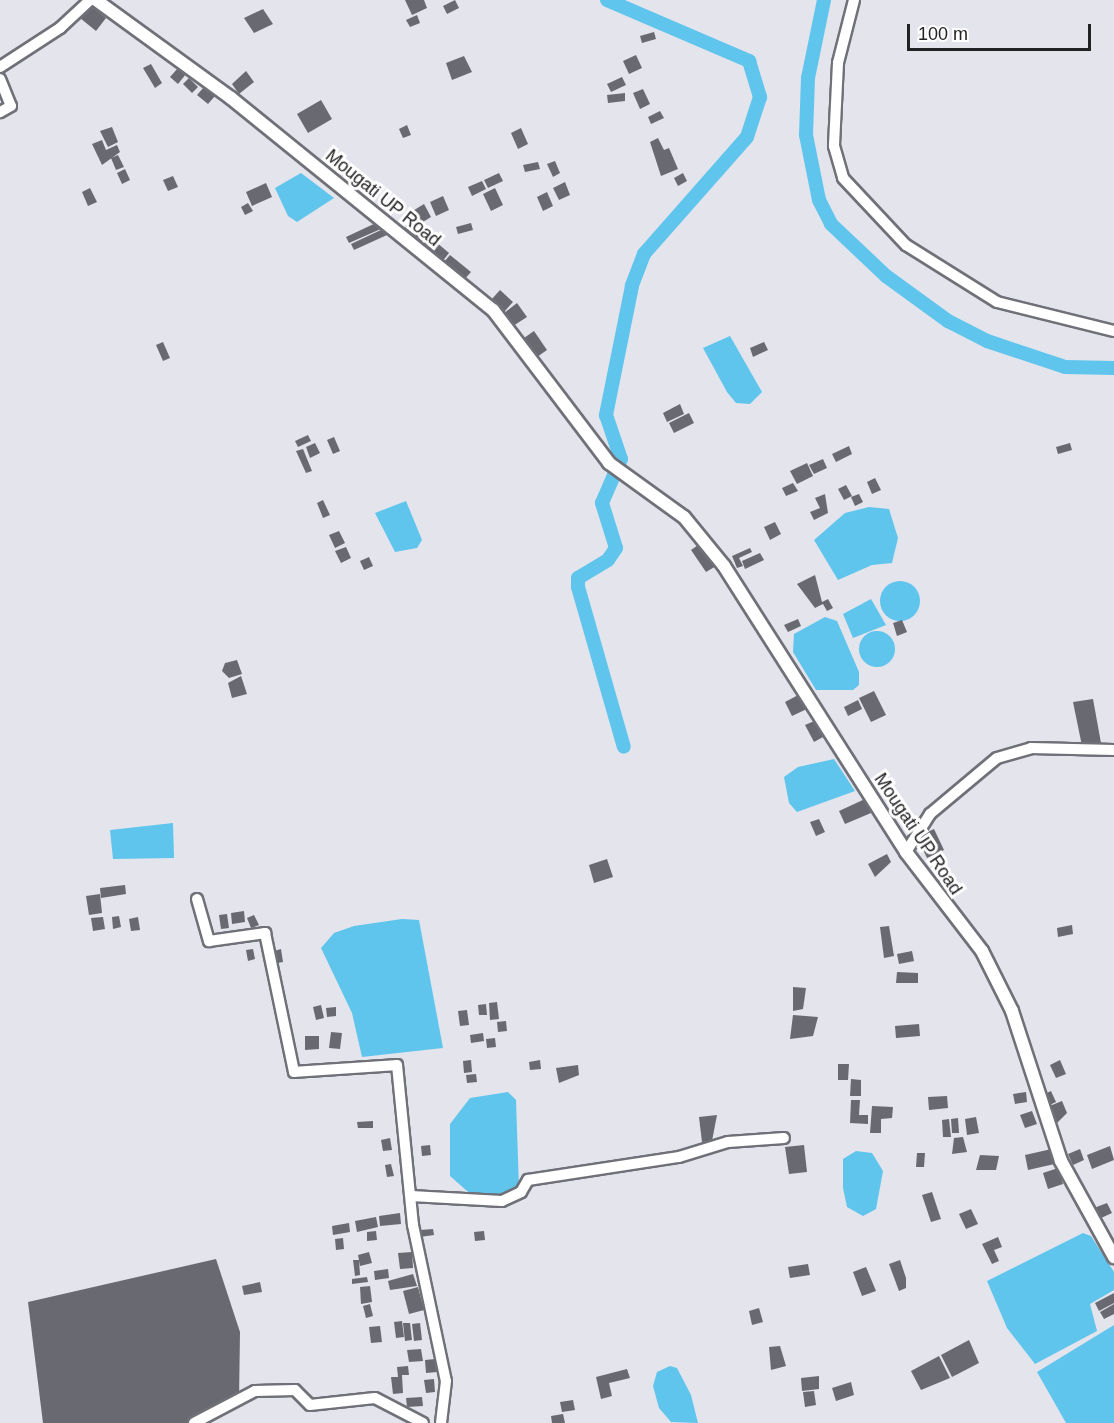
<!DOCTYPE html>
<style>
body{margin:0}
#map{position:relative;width:1114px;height:1423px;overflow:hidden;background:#e3e4ec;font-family:Arial,sans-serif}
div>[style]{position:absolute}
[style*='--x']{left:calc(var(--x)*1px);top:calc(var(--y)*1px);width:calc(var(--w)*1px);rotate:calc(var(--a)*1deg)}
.water>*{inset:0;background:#5fc5ed}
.round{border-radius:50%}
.canal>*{height:14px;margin:-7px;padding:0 7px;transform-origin:7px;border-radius:7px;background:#5fc5ed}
.building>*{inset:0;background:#696a71}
.roads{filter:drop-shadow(2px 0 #707178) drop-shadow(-2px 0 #707178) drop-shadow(0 2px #707178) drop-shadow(0 -2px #707178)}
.minor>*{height:10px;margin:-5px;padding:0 5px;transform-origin:5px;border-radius:5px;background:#fff}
.tertiary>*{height:12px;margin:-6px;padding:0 6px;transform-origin:6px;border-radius:6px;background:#fff}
span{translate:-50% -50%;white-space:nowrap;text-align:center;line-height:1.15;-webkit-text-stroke:6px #fff;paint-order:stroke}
.street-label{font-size:18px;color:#222225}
.scale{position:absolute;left:907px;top:24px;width:184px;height:27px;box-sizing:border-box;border:3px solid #222225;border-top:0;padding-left:8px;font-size:18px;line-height:21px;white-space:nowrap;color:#222225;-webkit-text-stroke:4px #fff;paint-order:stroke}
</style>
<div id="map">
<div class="water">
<i style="clip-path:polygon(301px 173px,334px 198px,297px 222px,288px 216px,275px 188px)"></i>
<i style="clip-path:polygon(730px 336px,762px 392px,750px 404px,736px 403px,727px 392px,703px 348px)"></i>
<i style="clip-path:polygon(406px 501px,422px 540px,417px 548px,395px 552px,375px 513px)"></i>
<i style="clip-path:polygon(869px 507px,889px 509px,898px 538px,892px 563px,872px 565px,838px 580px,814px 540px,845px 513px)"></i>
<i class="round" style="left:880px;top:581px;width:40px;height:40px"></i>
<i style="clip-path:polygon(871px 599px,886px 625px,853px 638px,843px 614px)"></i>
<i style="clip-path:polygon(825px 617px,837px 621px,859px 672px,859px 685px,853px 690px,816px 690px,793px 652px,794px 634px)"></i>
<i class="round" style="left:859px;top:631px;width:36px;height:36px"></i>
<i style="clip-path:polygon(834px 759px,855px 791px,797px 812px,789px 803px,784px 777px,798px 767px)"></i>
<i style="clip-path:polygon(173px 823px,174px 858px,113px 859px,110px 830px)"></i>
<i style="clip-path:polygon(402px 919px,419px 920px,443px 1048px,362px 1057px,352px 1013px,321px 948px,334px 933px,354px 926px)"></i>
<i style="clip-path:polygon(508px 1092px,516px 1100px,519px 1189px,512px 1195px,475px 1198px,450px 1176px,450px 1124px,470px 1098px)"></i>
<i style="clip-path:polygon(856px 1151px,872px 1153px,883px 1171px,876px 1209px,863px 1216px,847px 1207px,843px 1188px,843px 1159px)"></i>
<i style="clip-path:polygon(1083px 1233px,1091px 1236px,1114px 1272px,1114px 1290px,1090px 1304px,1097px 1331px,1035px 1364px,1007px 1328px,987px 1281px)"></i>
<i style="clip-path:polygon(1114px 1325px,1114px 1423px,1066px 1423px,1037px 1372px)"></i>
<i style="clip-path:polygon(670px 1366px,677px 1368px,691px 1395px,698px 1423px,671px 1422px,659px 1408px,653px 1386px,657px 1372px)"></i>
</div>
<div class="canal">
<i style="--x:607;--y:0;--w:155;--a:23.2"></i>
<i style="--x:749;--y:61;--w:38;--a:73"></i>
<i style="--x:760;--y:97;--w:42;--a:108"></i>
<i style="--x:747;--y:137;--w:156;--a:131.4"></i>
<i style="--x:644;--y:254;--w:34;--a:111"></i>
<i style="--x:632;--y:286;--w:132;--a:101.4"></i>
<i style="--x:606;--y:415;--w:46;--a:71.2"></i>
<i style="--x:621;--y:459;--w:48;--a:113.4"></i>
<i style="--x:602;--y:503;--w:47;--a:72.7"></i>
<i style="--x:616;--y:548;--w:14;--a:124"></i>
<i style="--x:608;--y:560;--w:35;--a:149"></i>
<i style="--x:578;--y:578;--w:9;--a:90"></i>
<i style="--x:578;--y:587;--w:166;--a:74"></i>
<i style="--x:824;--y:0;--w:80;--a:101.6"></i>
<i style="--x:808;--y:78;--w:57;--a:92"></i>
<i style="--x:806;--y:135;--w:66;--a:78.7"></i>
<i style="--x:819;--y:200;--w:27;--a:63"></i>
<i style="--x:831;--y:224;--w:76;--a:43.4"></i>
<i style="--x:886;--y:276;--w:77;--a:36"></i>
<i style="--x:948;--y:321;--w:44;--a:27.1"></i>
<i style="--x:987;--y:341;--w:82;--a:18.4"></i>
<i style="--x:1065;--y:367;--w:49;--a:1.2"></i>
</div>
<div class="building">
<i style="clip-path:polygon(405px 0,424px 0,427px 8px,412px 15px)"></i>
<i style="clip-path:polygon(455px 0,459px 8px,447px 14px,443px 6px)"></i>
<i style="clip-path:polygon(90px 5px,106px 18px,96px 31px,80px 18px)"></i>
<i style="clip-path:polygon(263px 9px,273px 24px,254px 33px,244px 18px)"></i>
<i style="clip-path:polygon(417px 15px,420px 23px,410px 27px,406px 20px)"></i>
<i style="clip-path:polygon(654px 32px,656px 39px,642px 43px,640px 36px)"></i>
<i style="clip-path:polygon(636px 55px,642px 68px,629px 74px,623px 61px)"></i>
<i style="clip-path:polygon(464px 56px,472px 72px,452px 80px,446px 63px)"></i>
<i style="clip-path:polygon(151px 64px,162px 83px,155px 88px,143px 68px)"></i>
<i style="clip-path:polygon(178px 68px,186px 74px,178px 84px,170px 77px)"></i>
<i style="clip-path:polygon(246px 71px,254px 82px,239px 94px,232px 84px)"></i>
<i style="clip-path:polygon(622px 77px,626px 85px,611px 92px,607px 84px)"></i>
<i style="clip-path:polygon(189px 78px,198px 87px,192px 93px,183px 84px)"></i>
<i style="clip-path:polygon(204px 87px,215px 96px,208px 104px,197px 95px)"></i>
<i style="clip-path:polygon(643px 89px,650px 104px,640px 109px,633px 93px)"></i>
<i style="clip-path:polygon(625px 93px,625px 101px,608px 103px,607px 95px)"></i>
<i style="clip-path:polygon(321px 100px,332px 119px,308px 133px,297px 114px)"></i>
<i style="clip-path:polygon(660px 111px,664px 118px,651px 124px,648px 117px)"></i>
<i style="clip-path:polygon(407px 125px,411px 135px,403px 138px,399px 129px)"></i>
<i style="clip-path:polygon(112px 127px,118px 142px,108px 147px,100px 131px)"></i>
<i style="clip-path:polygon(521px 128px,528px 144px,518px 149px,511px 133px)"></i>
<i style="clip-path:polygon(658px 138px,664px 150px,669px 148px,678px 169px,661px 176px,650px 142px)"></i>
<i style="clip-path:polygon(102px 140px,106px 150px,117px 145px,120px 152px,102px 165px,92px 144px)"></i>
<i style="clip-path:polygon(118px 155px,124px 167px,116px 170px,111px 158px)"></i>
<i style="clip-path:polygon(555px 161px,560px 173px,553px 177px,547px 164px)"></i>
<i style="clip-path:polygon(538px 162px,540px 169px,525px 172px,523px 165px)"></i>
<i style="clip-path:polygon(125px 169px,130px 180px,122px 184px,117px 173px)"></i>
<i style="clip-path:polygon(499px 173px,503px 181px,488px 188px,484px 180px)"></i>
<i style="clip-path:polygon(683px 173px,687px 181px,678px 186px,674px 178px)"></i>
<i style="clip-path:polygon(173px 176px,178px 187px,168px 191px,163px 180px)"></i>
<i style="clip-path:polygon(482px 181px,486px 189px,472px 196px,468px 187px)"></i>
<i style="clip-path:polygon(565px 182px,570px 195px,559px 200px,553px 188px)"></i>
<i style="clip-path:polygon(266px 183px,272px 197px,252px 206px,246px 192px)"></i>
<i style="clip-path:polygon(90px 188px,97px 202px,88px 206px,82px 192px)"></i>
<i style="clip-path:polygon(495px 188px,503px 205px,491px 211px,483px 194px)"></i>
<i style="clip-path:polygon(547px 192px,553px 206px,543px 211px,537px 197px)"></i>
<i style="clip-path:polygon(443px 196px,449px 210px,436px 216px,430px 202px)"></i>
<i style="clip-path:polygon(248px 203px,253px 211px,245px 215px,241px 207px)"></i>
<i style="clip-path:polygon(424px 204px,431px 217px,418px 225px,411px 212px)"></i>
<i style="clip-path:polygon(378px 222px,383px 228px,349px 243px,346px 237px)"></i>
<i style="clip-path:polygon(410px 222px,427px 236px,419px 245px,402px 231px)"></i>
<i style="clip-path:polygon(471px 223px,473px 230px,458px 234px,456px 227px)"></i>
<i style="clip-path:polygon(383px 229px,387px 235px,354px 250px,351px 244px)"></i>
<i style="clip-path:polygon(429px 236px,449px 253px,441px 263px,421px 246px)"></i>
<i style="clip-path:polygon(450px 255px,471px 272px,463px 281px,443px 263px)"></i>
<i style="clip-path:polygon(500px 290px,513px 302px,504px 312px,491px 300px)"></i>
<i style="clip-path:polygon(517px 303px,527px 317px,513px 326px,504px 313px)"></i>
<i style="clip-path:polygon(534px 331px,547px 350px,537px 357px,524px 338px)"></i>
<i style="clip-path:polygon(163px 342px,170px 358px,163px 361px,156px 345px)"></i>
<i style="clip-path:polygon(764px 342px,768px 350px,753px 357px,750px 348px)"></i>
<i style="clip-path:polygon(680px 404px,684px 414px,667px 422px,663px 413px)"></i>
<i style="clip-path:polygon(689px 413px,694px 423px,674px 433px,669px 423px)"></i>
<i style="clip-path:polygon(308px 435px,311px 441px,298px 447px,295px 441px)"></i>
<i style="clip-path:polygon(334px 437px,340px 451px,333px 454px,327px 440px)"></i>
<i style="clip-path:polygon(315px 443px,320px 453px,310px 458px,306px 447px)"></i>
<i style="clip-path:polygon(1070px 443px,1072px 450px,1058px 454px,1056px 447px)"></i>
<i style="clip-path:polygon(849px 446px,852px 454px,836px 462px,832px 454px)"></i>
<i style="clip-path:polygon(303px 449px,312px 471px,306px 473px,296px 451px)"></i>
<i style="clip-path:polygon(823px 459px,827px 468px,814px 474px,809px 465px)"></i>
<i style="clip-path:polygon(807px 463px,813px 476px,797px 484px,790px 471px)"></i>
<i style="clip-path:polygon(875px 478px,881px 490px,872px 494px,867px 482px)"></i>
<i style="clip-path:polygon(793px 483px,798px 491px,786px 496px,782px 488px)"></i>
<i style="clip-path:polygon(846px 485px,852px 496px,844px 500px,838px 489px)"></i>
<i style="clip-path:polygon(825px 494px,828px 513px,814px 520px,810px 512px,820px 508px,815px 498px)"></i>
<i style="clip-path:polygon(859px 494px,863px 502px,855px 506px,851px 497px)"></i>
<i style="clip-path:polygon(323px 500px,330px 515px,323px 518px,317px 503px)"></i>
<i style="clip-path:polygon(775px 522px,781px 534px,770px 540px,764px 527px)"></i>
<i style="clip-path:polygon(339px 531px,345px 543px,335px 548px,329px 535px)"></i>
<i style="clip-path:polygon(701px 543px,716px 566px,706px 572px,691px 550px)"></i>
<i style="clip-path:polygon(346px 547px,351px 558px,341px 563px,335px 551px)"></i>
<i style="clip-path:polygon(750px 548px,752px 552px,739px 558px,743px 566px,737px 568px,732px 556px)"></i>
<i style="clip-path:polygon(760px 553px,764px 560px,745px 569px,742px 561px)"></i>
<i style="clip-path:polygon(369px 557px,373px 566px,364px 570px,360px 561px)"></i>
<i style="clip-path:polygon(815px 575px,822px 602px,828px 599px,833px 608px,827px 611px,823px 604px,815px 608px,797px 584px)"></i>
<i style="clip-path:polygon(798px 619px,801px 626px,788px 632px,784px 625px)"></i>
<i style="clip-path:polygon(902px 620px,907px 632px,897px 636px,893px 623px)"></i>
<i style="clip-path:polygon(237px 660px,242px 674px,229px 678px,222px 671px,225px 663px)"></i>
<i style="clip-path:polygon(241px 676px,247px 694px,232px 698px,228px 683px)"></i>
<i style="clip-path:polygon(874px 691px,886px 715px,871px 722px,859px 698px)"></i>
<i style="clip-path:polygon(804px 692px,811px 707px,792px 716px,785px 702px)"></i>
<i style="clip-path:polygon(1093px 699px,1101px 743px,1082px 746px,1073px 702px)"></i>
<i style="clip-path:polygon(858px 700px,862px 709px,848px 716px,844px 707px)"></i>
<i style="clip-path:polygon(819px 719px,823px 737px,814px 742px,805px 725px)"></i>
<i style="clip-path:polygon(865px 799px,871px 813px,845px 824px,839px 811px)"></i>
<i style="clip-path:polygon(819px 819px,825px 832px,816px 836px,810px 822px)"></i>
<i style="clip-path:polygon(934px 829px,944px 850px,927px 858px,917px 837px)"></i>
<i style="clip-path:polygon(887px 854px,891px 862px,875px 877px,868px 864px)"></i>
<i style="clip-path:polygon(607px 859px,613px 877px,594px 883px,589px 865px)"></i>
<i style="clip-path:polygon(125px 885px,126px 894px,101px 898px,100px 888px)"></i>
<i style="clip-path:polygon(100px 894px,102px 913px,89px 915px,86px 896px)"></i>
<i style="clip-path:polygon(244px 911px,245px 922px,232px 924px,231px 913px)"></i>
<i style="clip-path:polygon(227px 914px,229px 928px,221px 929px,219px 915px)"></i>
<i style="clip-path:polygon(254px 915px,259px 925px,251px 928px,247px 918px)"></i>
<i style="clip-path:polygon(119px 916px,121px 927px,113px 929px,112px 917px)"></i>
<i style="clip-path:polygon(103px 917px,105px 929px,93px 931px,91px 918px)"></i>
<i style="clip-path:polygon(138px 917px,140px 930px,131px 931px,129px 919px)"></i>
<i style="clip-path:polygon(1072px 925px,1073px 934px,1058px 937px,1057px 928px)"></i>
<i style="clip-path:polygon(889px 926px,894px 956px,884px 958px,880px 927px)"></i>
<i style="clip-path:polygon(253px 949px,255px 959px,248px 961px,246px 950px)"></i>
<i style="clip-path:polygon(281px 949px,283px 962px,277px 963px,274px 951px)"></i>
<i style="clip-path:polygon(912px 951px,914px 961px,899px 964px,897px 954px)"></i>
<i style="clip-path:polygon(897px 972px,918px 973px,918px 983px,896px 983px)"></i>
<i style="clip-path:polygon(793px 987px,806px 988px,803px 1009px,793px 1011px)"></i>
<i style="clip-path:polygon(497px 1002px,499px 1019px,490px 1020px,489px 1003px)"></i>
<i style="clip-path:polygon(486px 1004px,487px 1015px,479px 1015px,478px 1005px)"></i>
<i style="clip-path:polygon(321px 1005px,324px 1018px,316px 1020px,313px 1007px)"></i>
<i style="clip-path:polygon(336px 1007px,336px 1016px,327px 1017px,326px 1008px)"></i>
<i style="clip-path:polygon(467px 1010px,469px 1025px,460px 1026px,458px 1011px)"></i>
<i style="clip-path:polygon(793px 1015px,818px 1017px,813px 1036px,790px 1039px)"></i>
<i style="clip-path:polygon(506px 1021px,507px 1031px,498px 1032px,497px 1022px)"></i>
<i style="clip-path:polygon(919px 1024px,920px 1036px,896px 1038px,895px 1026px)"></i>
<i style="clip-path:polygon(331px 1032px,342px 1033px,340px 1049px,329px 1048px)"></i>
<i style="clip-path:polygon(483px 1033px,484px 1041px,471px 1043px,470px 1035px)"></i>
<i style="clip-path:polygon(305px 1036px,319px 1036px,319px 1049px,305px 1050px)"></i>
<i style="clip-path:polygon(495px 1038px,496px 1047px,487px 1048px,486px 1039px)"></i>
<i style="clip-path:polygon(471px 1060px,472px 1072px,464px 1073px,463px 1061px)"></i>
<i style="clip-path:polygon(540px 1060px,541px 1069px,530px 1070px,529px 1062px)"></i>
<i style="clip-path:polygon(1060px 1060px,1066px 1074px,1056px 1078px,1050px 1065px)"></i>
<i style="clip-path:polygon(838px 1064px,849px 1064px,848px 1080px,838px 1080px)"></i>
<i style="clip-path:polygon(578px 1065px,579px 1075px,559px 1083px,556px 1068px)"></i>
<i style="clip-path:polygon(476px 1074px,477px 1082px,467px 1083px,466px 1075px)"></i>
<i style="clip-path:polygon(851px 1079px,861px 1080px,861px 1096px,850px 1096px)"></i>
<i style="clip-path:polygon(1051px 1091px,1056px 1102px,1043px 1108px,1038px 1097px)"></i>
<i style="clip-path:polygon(1026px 1092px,1027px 1102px,1015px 1104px,1013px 1094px)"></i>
<i style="clip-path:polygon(947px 1096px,948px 1108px,929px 1110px,928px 1097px)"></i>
<i style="clip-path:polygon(851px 1100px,860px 1100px,859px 1115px,868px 1115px,868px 1124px,850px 1123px)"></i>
<i style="clip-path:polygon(1062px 1101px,1067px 1113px,1055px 1125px,1047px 1107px)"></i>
<i style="clip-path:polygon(872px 1106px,893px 1107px,892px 1118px,881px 1119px,881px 1133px,870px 1133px)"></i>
<i style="clip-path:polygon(1032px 1111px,1037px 1124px,1025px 1128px,1020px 1115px)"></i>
<i style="clip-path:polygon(717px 1115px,712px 1141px,702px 1142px,699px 1117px)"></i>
<i style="clip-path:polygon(976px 1117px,979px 1133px,967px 1135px,965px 1119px)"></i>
<i style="clip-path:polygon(958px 1118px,959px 1133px,952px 1133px,951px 1119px)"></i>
<i style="clip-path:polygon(949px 1119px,951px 1137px,943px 1137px,942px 1120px)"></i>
<i style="clip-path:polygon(373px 1121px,373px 1128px,358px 1128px,357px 1122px)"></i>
<i style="clip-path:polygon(963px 1137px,967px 1152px,952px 1154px,954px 1138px)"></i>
<i style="clip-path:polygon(390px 1138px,392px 1150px,383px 1151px,381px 1140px)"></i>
<i style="clip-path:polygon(430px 1145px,431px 1155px,422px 1156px,421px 1146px)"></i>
<i style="clip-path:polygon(804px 1145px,807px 1172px,789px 1174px,785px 1147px)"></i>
<i style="clip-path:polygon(1110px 1146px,1114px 1160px,1092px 1169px,1087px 1155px)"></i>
<i style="clip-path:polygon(1056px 1148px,1059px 1163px,1028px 1170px,1025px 1155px)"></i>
<i style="clip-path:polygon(1080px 1149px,1084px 1160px,1073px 1165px,1068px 1154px)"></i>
<i style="clip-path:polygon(917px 1153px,925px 1153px,924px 1167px,916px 1167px)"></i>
<i style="clip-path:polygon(980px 1155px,999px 1156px,996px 1170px,976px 1170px)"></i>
<i style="clip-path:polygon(391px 1164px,394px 1176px,387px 1177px,385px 1165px)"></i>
<i style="clip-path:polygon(1058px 1168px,1063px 1184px,1048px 1189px,1043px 1173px)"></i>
<i style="clip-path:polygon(932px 1192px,941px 1219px,931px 1222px,922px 1195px)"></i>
<i style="clip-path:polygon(1107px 1203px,1112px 1213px,1099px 1219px,1094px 1208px)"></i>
<i style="clip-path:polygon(971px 1209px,978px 1224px,966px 1229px,959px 1214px)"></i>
<i style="clip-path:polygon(400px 1213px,401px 1224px,380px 1226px,379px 1216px)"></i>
<i style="clip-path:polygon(376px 1217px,378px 1227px,357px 1232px,355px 1221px)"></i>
<i style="clip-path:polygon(349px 1223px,350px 1232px,333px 1235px,332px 1226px)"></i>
<i style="clip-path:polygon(433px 1229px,434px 1235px,420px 1237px,420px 1230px)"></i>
<i style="clip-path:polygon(376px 1231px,377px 1240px,367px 1241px,367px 1232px)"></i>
<i style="clip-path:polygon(484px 1231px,485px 1240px,475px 1241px,474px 1232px)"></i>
<i style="clip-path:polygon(998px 1237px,1002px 1247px,994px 1250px,999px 1261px,992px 1264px,982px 1244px)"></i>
<i style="clip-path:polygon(343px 1238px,344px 1249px,336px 1250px,335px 1239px)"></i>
<i style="clip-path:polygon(369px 1252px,372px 1263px,360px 1266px,358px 1255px)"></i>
<i style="clip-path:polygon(412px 1252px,413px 1268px,400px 1269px,398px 1253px)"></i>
<i style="clip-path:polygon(216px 1259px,240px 1332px,239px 1400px,198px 1423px,43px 1423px,28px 1302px)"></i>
<i style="clip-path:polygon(353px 1260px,359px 1260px,360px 1275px,355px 1276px)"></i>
<i style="clip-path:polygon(900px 1260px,906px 1278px,906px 1288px,899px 1291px,889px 1264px)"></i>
<i style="clip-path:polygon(808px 1264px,810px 1275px,790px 1278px,788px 1267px)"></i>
<i style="clip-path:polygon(866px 1267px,876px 1291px,862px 1296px,853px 1272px)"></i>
<i style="clip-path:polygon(388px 1269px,389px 1278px,375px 1280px,374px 1271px)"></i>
<i style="clip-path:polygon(413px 1274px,417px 1286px,390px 1290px,388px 1281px)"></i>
<i style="clip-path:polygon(367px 1277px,368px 1282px,352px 1284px,352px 1279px)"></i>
<i style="clip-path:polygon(260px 1282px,262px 1292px,244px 1295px,242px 1286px)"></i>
<i style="clip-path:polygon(370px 1286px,372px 1302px,361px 1304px,360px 1287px)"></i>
<i style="clip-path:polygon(418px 1287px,424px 1310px,409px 1314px,403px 1291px)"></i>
<i style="clip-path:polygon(1114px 1293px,1114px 1303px,1099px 1311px,1095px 1303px)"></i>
<i style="clip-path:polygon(370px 1304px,373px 1316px,366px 1318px,363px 1306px)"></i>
<i style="clip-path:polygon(1114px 1304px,1114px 1314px,1104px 1319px,1100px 1312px)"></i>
<i style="clip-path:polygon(759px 1308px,763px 1322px,752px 1325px,749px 1311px)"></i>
<i style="clip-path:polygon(402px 1321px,404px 1337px,396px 1338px,394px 1322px)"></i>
<i style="clip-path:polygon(403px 1323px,410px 1323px,412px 1340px,405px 1341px)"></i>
<i style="clip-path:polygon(420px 1323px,422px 1340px,414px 1341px,412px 1324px)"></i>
<i style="clip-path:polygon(380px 1326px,382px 1342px,371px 1343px,369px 1327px)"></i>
<i style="clip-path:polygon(969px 1340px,979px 1363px,952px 1377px,941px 1355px)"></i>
<i style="clip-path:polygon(780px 1346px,786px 1366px,771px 1370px,769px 1347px)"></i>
<i style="clip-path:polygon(421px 1349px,423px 1361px,409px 1362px,407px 1350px)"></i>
<i style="clip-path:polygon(939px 1356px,950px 1378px,921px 1390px,911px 1371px)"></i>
<i style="clip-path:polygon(435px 1359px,437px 1372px,426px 1373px,425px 1360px)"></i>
<i style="clip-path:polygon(408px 1366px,409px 1375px,402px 1375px,403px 1393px,393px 1394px,391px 1377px,398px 1377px,397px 1367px)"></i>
<i style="clip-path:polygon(627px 1369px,630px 1378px,609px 1383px,612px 1396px,601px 1399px,596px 1377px)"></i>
<i style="clip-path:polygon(819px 1376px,819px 1389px,802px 1391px,801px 1378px)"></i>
<i style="clip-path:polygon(434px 1379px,435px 1392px,426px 1393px,424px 1380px)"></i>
<i style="clip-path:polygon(851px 1382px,854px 1395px,836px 1401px,832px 1388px)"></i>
<i style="clip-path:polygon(814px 1391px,816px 1405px,805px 1407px,803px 1392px)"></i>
<i style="clip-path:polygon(422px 1397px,423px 1406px,407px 1407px,406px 1398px)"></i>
<i style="clip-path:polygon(573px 1400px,575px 1410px,562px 1412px,560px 1402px)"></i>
<i style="clip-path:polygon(563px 1414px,565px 1423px,552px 1423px,551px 1416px)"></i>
</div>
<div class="roads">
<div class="minor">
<i style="--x:854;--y:0;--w:65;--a:104.3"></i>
<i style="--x:838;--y:63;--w:83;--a:92.8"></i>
<i style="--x:834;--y:146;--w:33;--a:74"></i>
<i style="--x:843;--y:178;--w:92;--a:46.8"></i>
<i style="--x:906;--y:245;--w:107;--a:32.1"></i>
<i style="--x:997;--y:302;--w:121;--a:13.9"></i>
<i style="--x:0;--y:67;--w:72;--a:-33"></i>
<i style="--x:60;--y:28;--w:41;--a:-43"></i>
<i style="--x:0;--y:79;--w:29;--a:68"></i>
<i style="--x:11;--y:106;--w:13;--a:151"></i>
<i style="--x:906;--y:852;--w:45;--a:-57.7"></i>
<i style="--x:930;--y:814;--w:87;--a:-39.9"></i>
<i style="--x:997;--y:758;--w:35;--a:-16"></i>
<i style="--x:1031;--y:748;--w:83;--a:1.4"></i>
<i style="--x:197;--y:899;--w:44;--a:74.1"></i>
<i style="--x:209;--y:941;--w:57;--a:-8.1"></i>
<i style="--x:265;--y:933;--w:142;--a:78.2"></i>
<i style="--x:294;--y:1072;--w:103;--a:-3.9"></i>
<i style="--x:397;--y:1065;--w:161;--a:84.3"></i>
<i style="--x:413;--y:1225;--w:159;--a:78.1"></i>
<i style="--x:446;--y:1381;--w:42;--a:96.8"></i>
<i style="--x:411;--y:1196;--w:91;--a:3.1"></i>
<i style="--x:502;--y:1201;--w:21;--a:-25"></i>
<i style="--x:521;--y:1192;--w:14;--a:-60"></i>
<i style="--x:528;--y:1180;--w:153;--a:-8.7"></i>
<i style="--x:679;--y:1157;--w:51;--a:-17"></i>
<i style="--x:728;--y:1142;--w:56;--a:-4.1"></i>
<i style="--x:194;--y:1423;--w:69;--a:-27.7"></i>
<i style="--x:255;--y:1391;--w:40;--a:-1.4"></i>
<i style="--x:295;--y:1390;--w:21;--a:45"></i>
<i style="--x:310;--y:1405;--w:65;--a:-6.1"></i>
<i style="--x:375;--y:1398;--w:54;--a:27.5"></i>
</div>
<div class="tertiary">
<i style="--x:96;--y:0;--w:167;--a:36"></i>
<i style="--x:231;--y:98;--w:337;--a:39"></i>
<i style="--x:493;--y:310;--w:192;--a:52.8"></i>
<i style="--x:609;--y:463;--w:92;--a:35.8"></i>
<i style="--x:684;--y:517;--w:63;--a:50.8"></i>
<i style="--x:724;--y:566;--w:339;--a:57.5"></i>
<i style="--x:906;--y:852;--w:125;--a:52.5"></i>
<i style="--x:982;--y:951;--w:67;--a:63.4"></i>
<i style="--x:1012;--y:1011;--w:158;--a:71.9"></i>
<i style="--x:1061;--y:1161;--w:110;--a:61.1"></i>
</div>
</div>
<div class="street-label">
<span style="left:383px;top:198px;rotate:39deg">Mougati UP Road</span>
<span style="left:918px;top:834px;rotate:56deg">Mougati UP Road</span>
</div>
<div class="scale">100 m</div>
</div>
